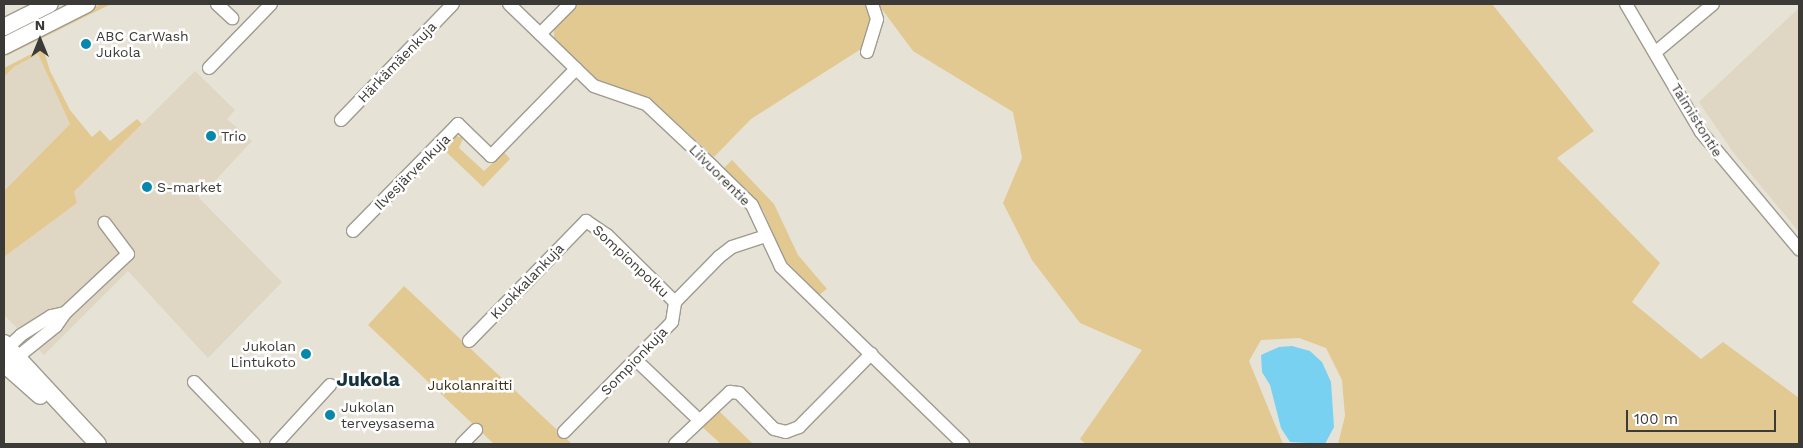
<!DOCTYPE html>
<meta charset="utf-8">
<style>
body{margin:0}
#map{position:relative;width:1803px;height:448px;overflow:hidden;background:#e7e2d6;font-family:"Work Sans",sans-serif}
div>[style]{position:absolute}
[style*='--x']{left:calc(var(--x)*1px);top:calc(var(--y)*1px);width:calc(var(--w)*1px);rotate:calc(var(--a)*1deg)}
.built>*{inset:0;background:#dfd6c3}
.green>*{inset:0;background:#e2c991}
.water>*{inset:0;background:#79d1f2}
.roads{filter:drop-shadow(1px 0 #a09b90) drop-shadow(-1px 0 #a09b90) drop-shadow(0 1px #a09b90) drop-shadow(0 -1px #a09b90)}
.minor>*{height:12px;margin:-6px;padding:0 6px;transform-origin:6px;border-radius:6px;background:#fff}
.major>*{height:16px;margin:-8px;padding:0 8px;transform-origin:8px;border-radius:8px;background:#fff}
.dots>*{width:14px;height:14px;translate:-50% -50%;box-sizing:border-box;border:2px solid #fff;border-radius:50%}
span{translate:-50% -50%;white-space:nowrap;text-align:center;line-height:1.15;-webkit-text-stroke:5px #fff;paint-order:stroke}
.poi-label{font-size:14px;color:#3c3a36}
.left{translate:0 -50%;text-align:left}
.right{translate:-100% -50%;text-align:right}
.street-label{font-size:14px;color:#3c3a36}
.park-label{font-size:14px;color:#3d3011}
.district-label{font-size:19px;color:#15323d;font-weight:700}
.frame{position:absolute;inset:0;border:5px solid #3c3a36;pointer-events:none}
.north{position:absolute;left:15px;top:15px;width:50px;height:50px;-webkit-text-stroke:4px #fff;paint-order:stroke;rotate:0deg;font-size:14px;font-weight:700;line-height:20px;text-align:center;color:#3c3a36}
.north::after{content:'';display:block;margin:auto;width:18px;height:22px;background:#3c3a36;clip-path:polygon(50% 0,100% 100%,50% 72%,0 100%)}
.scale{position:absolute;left:1626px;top:410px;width:150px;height:22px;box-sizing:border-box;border:2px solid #3c3a36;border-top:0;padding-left:6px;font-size:15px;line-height:18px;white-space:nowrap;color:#3c3a36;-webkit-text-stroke:4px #fff;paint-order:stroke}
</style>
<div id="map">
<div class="built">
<i style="clip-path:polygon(1799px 8px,1799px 232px,1733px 152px,1699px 102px)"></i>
<i style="clip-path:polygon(38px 54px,70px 124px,4px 191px,4px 77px,14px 67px)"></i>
<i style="clip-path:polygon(195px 71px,235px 110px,227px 119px,252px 141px,199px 198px,282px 282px,208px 358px,128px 271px,44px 355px,4px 315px,4px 257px,77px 203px,74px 192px)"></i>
</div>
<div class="green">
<i style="clip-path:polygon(101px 4px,111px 4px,4px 57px,4px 52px)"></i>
<i style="clip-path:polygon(579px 4px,866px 4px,871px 20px,861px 49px,751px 119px,714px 157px,651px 99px,598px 80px,554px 39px,554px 29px)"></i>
<i style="clip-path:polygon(878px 4px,1492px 4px,1594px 131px,1557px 158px,1660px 263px,1632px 302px,1701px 359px,1723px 342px,1799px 398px,1799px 444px,1338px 444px,1345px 416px,1342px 380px,1326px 348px,1299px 338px,1261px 340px,1249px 361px,1283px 444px,1086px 444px,1080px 439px,1142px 350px,1080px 323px,1032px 260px,1003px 203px,1022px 158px,1013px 112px,913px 51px)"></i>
<i style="clip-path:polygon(43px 48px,50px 71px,70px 110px,92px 137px,100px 130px,110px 141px,137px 119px,142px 124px,74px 192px,77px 203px,4px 257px,4px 191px,70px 124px,38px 54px,14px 67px,4px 77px,4px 68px)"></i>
<i style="clip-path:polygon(453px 135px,463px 138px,459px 148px,484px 171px,504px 152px,510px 159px,483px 187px,441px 147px)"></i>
<i style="clip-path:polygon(732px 160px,774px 204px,798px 255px,827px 289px,819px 295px,784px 259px,763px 210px,723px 169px)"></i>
<i style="clip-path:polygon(404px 286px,572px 444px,494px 444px,368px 325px)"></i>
<i style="clip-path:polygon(718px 410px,753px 444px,721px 444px,701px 426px)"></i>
</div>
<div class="water">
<i style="clip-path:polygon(1292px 346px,1310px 351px,1322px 362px,1331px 382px,1334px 427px,1325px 444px,1290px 442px,1281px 428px,1270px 385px,1262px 372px,1261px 355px,1279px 347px)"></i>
</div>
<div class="roads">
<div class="minor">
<i style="--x:217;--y:4;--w:21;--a:43"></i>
<i style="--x:509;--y:4;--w:118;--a:44"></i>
<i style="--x:594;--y:86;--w:55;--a:19.1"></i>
<i style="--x:646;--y:104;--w:92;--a:43.2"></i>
<i style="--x:713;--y:167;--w:54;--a:44.3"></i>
<i style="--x:752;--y:205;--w:68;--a:64.9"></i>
<i style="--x:781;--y:267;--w:254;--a:44.2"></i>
<i style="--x:1626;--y:4;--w:148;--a:59.6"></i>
<i style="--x:1701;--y:132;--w:153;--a:50.1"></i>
<i style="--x:540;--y:34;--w:42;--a:-45"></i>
<i style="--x:1657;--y:51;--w:73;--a:-40"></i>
<i style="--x:867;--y:52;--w:34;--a:-73"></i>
<i style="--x:877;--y:19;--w:16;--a:-108"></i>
<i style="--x:209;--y:68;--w:89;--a:-45.9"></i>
<i style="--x:341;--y:120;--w:161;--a:-46"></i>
<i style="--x:353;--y:231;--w:150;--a:-45.5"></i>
<i style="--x:458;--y:124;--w:46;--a:44.1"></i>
<i style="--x:491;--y:156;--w:122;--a:-45.7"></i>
<i style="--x:469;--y:341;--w:168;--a:-45.7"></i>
<i style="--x:586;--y:221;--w:25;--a:34"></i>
<i style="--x:607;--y:235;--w:95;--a:44.6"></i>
<i style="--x:4;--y:351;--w:23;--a:-43"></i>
<i style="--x:21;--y:335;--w:36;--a:-32"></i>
<i style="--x:51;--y:316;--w:14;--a:-12"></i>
<i style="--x:636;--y:360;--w:87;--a:43.6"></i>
<i style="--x:10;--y:363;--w:59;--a:-38.8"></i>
<i style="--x:56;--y:326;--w:16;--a:-55"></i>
<i style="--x:65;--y:313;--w:86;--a:-43.1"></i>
<i style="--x:128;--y:254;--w:39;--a:-127"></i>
<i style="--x:194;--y:382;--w:86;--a:45.9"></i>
<i style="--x:564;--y:432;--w:154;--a:-45.5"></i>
<i style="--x:672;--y:322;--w:20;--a:-81"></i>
<i style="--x:675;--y:302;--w:63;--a:-45.6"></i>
<i style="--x:719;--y:257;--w:16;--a:-38"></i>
<i style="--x:732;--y:247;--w:36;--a:-18"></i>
<i style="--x:276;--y:444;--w:80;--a:-47.5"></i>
<i style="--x:462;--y:444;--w:20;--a:-45"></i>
<i style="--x:675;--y:444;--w:76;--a:-43.4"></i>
<i style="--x:730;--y:392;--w:9;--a:6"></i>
<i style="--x:739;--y:393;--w:50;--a:45.8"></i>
<i style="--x:774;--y:429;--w:12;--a:14"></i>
<i style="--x:786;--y:432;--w:14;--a:-21"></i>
<i style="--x:799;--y:427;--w:103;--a:-45.4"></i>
</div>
<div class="major">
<i style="--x:4;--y:27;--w:51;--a:-26.6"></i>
<i style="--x:4;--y:46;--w:93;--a:-26.8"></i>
<i style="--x:4;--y:343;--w:138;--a:47.1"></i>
<i style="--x:4;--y:364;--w:48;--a:41.6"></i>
</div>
</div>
<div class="dots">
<i style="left:86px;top:44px;background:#0787a9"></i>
<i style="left:211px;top:136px;background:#0787a9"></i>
<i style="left:147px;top:187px;background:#0787a9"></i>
<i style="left:306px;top:354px;background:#0787a9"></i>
<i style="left:330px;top:415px;background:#0787a9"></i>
</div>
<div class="poi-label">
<span class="left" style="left:96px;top:44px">ABC CarWash<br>Jukola</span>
<span class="left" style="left:221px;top:136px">Trio</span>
<span class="left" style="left:157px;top:187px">S-market</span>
<span class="right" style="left:296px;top:354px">Jukolan<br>Lintukoto</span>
<span class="left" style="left:341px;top:415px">Jukolan<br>terveysasema</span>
</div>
<div class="street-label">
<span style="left:397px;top:62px;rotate:-46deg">Härkämäenkuja</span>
<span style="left:1697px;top:120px;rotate:58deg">Taimistontie</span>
<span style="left:412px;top:172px;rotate:-45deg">Ilvesjärvenkuja</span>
<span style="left:720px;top:175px;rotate:45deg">Liivuorentie</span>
<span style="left:631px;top:261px;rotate:43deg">Sompionpolku</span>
<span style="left:527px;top:281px;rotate:-46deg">Kuokkalankuja</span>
<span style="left:634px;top:361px;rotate:-46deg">Sompionkuja</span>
</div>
<div class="park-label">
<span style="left:470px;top:385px">Jukolanraitti</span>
</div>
<div class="district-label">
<span style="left:368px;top:380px">Jukola</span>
</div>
<div class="frame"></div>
<div class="north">N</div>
<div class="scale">100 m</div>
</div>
